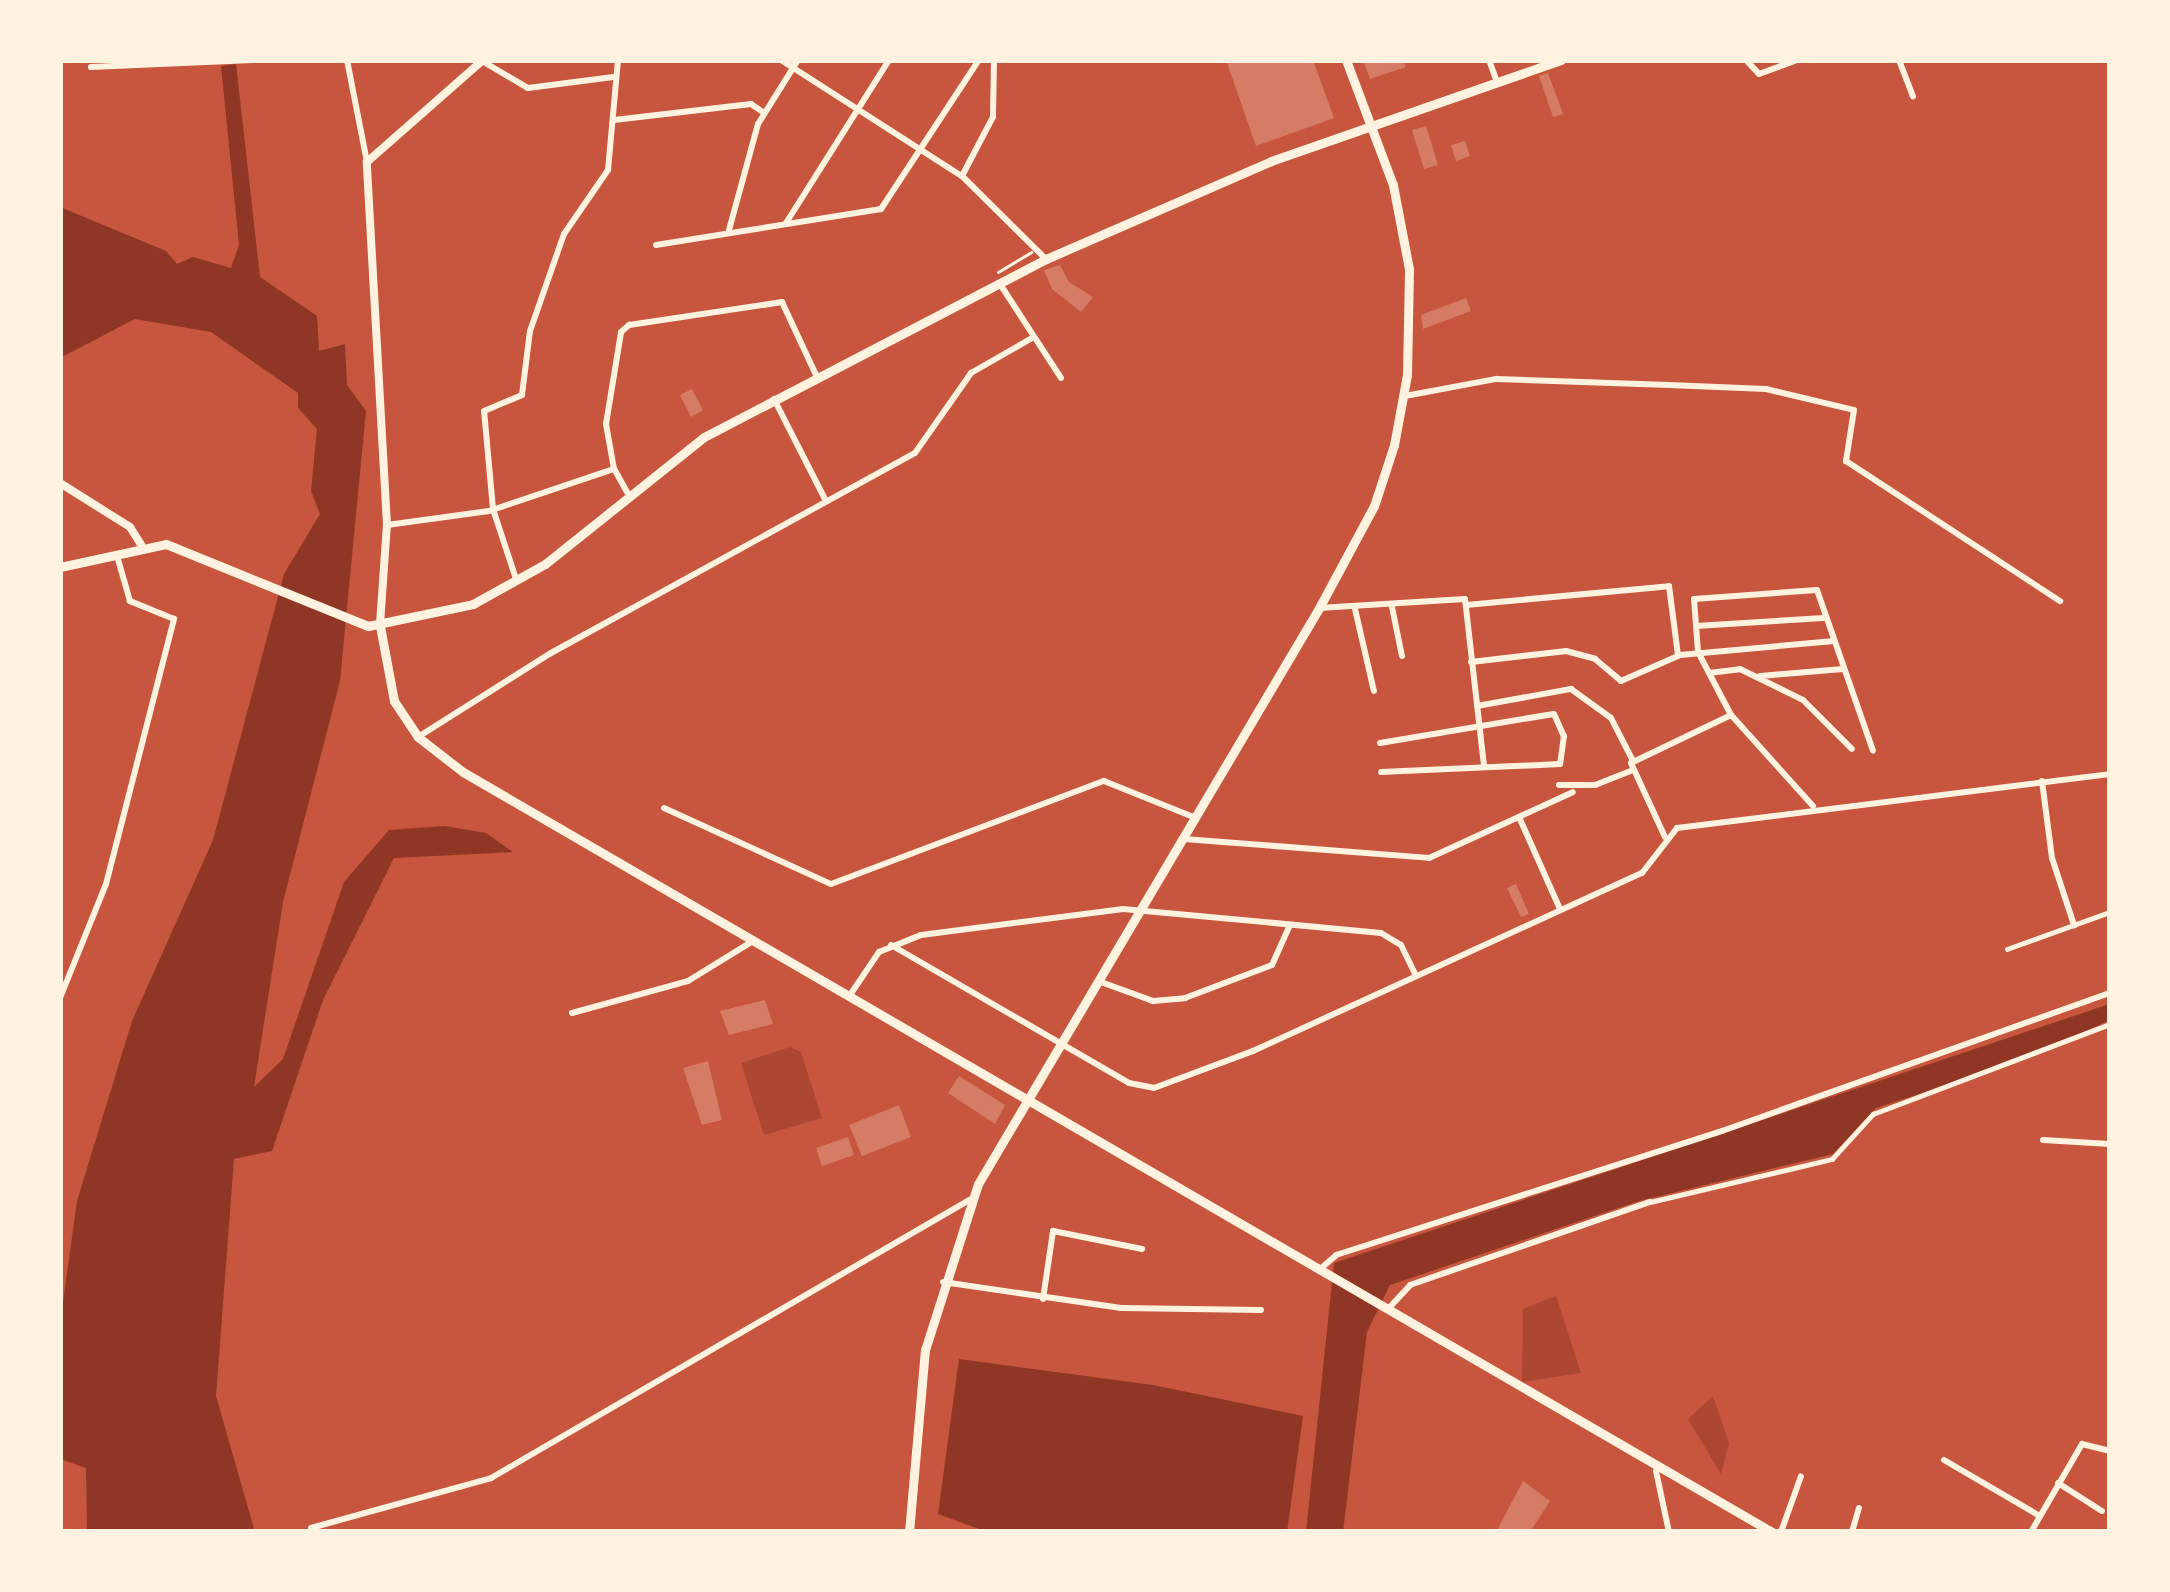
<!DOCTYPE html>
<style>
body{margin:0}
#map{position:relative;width:2170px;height:1592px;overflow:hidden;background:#c8553d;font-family:"Golos Text",sans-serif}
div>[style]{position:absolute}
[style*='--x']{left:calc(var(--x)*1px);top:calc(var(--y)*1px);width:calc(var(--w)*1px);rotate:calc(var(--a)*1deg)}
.green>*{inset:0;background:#ae4732}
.water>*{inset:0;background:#8f3625}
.building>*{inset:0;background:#d67c66}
.path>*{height:3px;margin:-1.5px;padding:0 1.5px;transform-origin:1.5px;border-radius:1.5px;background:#fff3e0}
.pedestrian>*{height:4.5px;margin:-2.25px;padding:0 2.25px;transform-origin:2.25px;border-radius:2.25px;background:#fff3e0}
.minor>*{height:6px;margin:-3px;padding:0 3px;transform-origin:3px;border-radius:3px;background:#fff3e0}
.tertiary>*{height:8px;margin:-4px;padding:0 4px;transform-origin:4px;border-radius:4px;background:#fff3e0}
.secondary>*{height:9px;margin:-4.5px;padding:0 4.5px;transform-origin:4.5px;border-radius:4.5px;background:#fff3e0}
span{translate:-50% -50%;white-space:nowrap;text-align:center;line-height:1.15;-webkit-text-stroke:9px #fff3e0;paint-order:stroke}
.frame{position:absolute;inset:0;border:63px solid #fff3e0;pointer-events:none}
</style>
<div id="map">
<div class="green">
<i style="clip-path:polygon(790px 1047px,801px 1052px,822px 1118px,764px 1135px,741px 1063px)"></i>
<i style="clip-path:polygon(1556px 1296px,1581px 1373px,1522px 1382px,1523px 1309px)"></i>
<i style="clip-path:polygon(1713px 1396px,1729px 1443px,1721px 1474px,1688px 1419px)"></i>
</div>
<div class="water">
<i style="clip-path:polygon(236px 64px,260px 277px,317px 316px,319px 351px,345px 344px,347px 385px,366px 411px,340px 681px,283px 902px,254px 1087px,283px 1059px,344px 882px,389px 830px,445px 826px,486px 833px,513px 852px,394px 858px,323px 1000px,272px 1151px,234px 1159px,216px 1396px,255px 1532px,87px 1532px,86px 1468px,60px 1459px,60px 1324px,77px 1201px,132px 1021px,213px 840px,284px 574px,320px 514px,311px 491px,317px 429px,298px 408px,298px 393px,211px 332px,135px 319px,60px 358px,60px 207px,166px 251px,177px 264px,193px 257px,231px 268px,239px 245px,221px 66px)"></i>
<i style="clip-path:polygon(2110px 1004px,2110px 1020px,2020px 1061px,1876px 1108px,1833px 1154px,1639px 1201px,1390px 1285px,1367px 1332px,1343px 1532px,1306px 1532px,1334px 1263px)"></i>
<i style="clip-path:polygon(959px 1359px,1153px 1385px,1303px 1416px,1287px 1532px,979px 1529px,938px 1514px)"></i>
</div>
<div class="building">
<i style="clip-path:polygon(1226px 60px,1313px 60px,1334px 118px,1256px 146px)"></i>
<i style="clip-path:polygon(1363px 60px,1403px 60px,1406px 67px,1370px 79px)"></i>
<i style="clip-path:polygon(1548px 73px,1563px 114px,1553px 117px,1539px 76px)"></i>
<i style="clip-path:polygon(1426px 126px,1438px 165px,1424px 169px,1412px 130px)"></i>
<i style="clip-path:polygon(1465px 141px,1470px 156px,1456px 161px,1451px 145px)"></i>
<i style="clip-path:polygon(1060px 265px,1069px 282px,1093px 297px,1081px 312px,1052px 289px,1044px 270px)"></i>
<i style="clip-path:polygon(1466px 298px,1471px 311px,1423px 329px,1421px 315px)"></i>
<i style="clip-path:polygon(692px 389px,703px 410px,691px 417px,680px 395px)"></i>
<i style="clip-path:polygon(1516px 884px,1529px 914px,1521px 917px,1507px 888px)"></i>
<i style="clip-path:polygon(765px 1000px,773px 1024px,729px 1035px,720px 1011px)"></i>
<i style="clip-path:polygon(708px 1061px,722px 1120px,702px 1125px,683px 1068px)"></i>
<i style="clip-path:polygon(959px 1076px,1005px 1105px,995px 1124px,948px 1093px)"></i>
<i style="clip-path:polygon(899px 1105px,911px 1137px,862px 1156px,849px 1125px)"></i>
<i style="clip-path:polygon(848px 1137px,854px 1155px,822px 1166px,816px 1148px)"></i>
<i style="clip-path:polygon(1523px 1481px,1550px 1501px,1530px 1532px,1496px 1532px)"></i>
</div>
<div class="path">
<i style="--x:998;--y:272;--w:39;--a:-31"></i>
</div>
<div class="pedestrian">
<i style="--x:2007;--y:949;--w:109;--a:-19.8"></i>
<i style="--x:1650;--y:1202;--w:187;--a:-13.3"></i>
<i style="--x:1832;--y:1159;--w:61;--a:-47.7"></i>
<i style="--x:1873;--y:1114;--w:254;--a:-20.8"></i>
</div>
<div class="minor">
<i style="--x:347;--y:60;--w:104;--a:78.9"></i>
<i style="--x:781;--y:60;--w:215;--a:32.7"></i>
<i style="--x:962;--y:176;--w:118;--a:44.7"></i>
<i style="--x:1489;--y:60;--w:23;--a:70"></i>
<i style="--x:1746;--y:60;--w:19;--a:47"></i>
<i style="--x:1759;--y:74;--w:40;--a:-20.2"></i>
<i style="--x:1899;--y:60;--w:39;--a:69"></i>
<i style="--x:482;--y:61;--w:53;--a:30.4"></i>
<i style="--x:528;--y:88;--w:86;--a:-7.4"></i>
<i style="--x:91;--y:67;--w:161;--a:-2.5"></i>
<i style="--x:614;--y:120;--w:138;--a:-6.7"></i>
<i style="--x:751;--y:104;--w:14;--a:34"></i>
<i style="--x:962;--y:176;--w:67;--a:-62.3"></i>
<i style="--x:993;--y:117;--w:57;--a:-89"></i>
<i style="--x:786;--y:223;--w:193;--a:-57.7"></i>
<i style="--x:729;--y:230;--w:110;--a:-74.7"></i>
<i style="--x:758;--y:124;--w:75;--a:-58"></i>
<i style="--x:656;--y:245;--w:228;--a:-9.1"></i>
<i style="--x:881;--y:209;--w:178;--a:-56.7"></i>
<i style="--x:1000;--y:284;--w:112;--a:57"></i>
<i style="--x:1405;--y:396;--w:93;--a:-10.6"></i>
<i style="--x:1496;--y:379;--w:173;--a:2"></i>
<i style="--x:1669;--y:385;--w:97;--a:2.4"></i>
<i style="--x:1766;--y:389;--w:90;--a:13.4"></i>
<i style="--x:1854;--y:410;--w:52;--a:98.9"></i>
<i style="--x:1846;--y:461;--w:256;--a:33.2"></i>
<i style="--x:774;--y:399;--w:114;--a:63"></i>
<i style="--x:627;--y:492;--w:26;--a:-119"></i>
<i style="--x:614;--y:469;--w:46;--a:-100.1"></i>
<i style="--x:606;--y:424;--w:93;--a:-80.7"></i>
<i style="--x:621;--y:332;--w:11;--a:-41"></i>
<i style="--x:629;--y:325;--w:155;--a:-8.5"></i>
<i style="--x:782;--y:302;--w:83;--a:65"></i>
<i style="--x:387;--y:525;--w:103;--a:-7.8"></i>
<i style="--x:489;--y:511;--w:132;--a:-18.6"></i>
<i style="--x:516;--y:579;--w:74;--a:-108.2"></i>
<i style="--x:493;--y:509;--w:98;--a:-95.2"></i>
<i style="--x:484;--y:411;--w:41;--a:-22.8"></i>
<i style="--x:522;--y:395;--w:64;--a:-82.9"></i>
<i style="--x:530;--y:331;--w:103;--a:-70.7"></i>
<i style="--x:564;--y:234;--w:78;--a:-55.5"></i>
<i style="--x:608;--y:170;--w:110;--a:-84.8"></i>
<i style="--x:1466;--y:605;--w:204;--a:-5.3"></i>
<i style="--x:1669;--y:586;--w:70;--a:82.6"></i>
<i style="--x:1392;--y:607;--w:50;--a:78.5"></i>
<i style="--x:1319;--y:608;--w:146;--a:-3.5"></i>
<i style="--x:1465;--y:599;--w:169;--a:83.5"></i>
<i style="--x:1355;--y:609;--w:84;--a:77"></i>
<i style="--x:1696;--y:626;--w:128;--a:-3.6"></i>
<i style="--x:1471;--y:662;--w:96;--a:-6.6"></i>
<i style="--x:1566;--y:651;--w:30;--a:15"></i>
<i style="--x:1595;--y:659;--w:34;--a:40"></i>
<i style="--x:1621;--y:681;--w:64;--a:-23.8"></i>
<i style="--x:1680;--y:655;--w:155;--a:-5.2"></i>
<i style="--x:1709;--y:673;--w:31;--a:-7"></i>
<i style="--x:1740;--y:669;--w:70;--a:26.2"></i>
<i style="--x:1803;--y:700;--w:69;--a:45"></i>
<i style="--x:1760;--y:676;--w:83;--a:-4.8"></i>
<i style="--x:1477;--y:706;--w:96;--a:-10.3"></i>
<i style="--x:1571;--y:689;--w:49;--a:35.9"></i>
<i style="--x:1611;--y:718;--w:48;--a:62.9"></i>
<i style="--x:418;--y:737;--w:157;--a:-32.3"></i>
<i style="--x:551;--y:653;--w:415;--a:-28.8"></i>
<i style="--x:915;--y:453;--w:98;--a:-55"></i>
<i style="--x:971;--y:373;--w:70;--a:-29.8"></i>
<i style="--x:1380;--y:743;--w:176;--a:-9.5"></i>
<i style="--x:1554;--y:714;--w:24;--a:66"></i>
<i style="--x:1564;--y:736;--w:28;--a:98"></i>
<i style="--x:1560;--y:764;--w:179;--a:177.4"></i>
<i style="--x:2042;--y:781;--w:78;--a:82.6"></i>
<i style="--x:2052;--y:858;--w:71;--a:71.8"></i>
<i style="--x:1559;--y:785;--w:36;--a:0"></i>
<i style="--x:1595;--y:785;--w:41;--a:-21.5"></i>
<i style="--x:1813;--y:806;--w:122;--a:-132"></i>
<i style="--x:1731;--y:715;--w:71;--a:-117.6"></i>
<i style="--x:1698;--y:652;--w:53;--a:-94.3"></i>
<i style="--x:1694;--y:599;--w:123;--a:-4.2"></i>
<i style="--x:1817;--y:590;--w:170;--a:70.8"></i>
<i style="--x:664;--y:808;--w:183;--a:24.5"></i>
<i style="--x:831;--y:884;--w:292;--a:-20.7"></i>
<i style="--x:1104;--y:781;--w:99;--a:21.9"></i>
<i style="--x:1519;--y:817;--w:101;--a:66"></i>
<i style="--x:1665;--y:837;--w:81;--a:-114.7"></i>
<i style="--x:1631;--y:763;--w:111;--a:-25.6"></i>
<i style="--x:1184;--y:839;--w:246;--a:4.4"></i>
<i style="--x:1429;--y:858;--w:158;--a:-24.6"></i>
<i style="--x:891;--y:945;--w:275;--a:30.1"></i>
<i style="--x:1129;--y:1083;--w:25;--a:11"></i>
<i style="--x:1154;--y:1088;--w:106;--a:-20.5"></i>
<i style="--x:1253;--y:1051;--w:428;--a:-24.6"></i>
<i style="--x:1642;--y:873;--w:57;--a:-52.1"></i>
<i style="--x:1677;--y:828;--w:436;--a:-7.1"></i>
<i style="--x:1098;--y:981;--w:59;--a:20"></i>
<i style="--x:1153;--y:1001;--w:32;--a:-5"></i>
<i style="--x:1185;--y:998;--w:93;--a:-20.8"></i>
<i style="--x:1272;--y:965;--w:42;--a:-65.9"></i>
<i style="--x:850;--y:995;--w:52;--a:-56"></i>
<i style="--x:879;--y:952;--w:45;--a:-22"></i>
<i style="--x:921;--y:935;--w:204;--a:-7.3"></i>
<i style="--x:1123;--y:909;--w:259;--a:5.3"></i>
<i style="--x:1381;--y:933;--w:23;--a:31"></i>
<i style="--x:1401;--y:945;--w:32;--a:64"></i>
<i style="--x:60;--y:998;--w:123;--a:-68"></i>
<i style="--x:106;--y:884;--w:274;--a:-75.6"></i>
<i style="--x:174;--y:619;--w:48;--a:-157.8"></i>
<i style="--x:130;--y:601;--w:47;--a:-106.1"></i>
<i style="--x:572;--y:1013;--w:120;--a:-15.4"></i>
<i style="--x:688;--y:981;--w:76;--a:-31.6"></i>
<i style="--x:2043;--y:1140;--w:67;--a:3.4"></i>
<i style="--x:1319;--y:1270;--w:23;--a:-41"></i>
<i style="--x:1336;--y:1255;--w:405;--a:-17.8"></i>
<i style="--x:1722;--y:1131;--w:412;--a:-19.6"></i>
<i style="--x:943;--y:1282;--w:180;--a:8.3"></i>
<i style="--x:1121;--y:1308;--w:140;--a:0.8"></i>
<i style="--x:1043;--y:1299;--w:69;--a:-81.6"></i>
<i style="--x:1053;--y:1231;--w:91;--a:11.4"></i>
<i style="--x:1388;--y:1309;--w:33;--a:-47"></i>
<i style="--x:1410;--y:1285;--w:254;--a:-19.1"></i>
<i style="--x:1944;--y:1460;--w:111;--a:30.3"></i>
<i style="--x:1656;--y:1471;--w:62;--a:78"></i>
<i style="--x:2058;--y:1483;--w:52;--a:32.5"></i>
<i style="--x:311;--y:1528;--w:187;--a:-15.5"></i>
<i style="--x:491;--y:1478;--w:555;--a:-30.17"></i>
<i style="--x:1781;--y:1532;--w:59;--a:-70.3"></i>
<i style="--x:1852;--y:1532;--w:25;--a:-74"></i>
<i style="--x:2031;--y:1532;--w:102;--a:-59.9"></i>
<i style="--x:2082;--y:1444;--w:29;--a:14"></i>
</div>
<div class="tertiary">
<i style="--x:60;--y:483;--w:83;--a:32.2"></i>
<i style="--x:130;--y:527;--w:22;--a:58"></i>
<i style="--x:380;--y:624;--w:99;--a:-86"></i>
<i style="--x:387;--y:525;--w:364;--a:-93.2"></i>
<i style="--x:367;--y:162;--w:154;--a:-41.3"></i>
</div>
<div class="secondary">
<i style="--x:60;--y:567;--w:108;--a:-12.2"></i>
<i style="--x:166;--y:544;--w:218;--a:22.1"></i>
<i style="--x:368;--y:626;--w:107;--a:-11.8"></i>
<i style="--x:473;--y:604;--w:82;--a:-29.1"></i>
<i style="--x:545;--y:564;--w:203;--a:-38.6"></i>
<i style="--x:704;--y:437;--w:386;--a:-27.5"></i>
<i style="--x:1046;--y:259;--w:245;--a:-23.5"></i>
<i style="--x:1271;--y:161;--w:307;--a:-19.2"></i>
<i style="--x:380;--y:626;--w:76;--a:79.4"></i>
<i style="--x:394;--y:701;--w:43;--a:56.3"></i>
<i style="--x:418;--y:737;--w:57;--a:37.9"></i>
<i style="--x:463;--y:772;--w:1514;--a:30.14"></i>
<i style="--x:909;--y:1532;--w:183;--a:-85"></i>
<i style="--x:925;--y:1350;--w:174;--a:-72.3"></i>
<i style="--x:978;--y:1184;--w:669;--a:-59.37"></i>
<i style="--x:1319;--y:608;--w:116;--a:-61.7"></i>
<i style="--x:1374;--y:506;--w:64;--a:-71.8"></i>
<i style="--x:1394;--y:445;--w:71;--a:-79.5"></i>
<i style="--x:1407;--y:375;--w:106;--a:-88.9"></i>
<i style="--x:1409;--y:269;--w:86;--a:-100.8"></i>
<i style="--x:1393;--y:185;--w:134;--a:-110.6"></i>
</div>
<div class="frame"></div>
</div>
